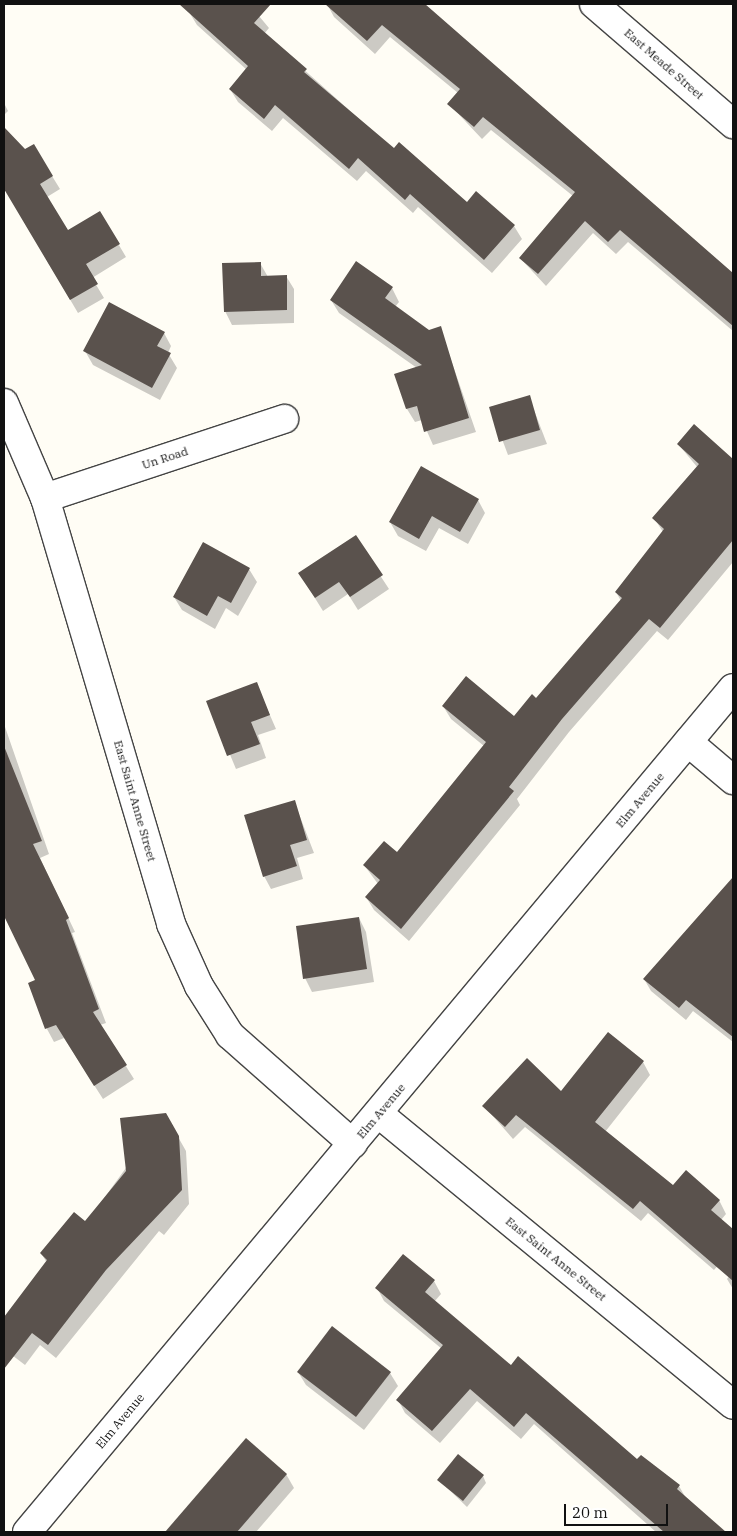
<!DOCTYPE html>
<style>
body{margin:0}
#map{position:relative;width:737px;height:1536px;overflow:hidden;background:#fffdf5;font-family:"IBM Plex Serif",serif}
div>[style]{position:absolute}
[style*='--x']{left:calc(var(--x)*1px);top:calc(var(--y)*1px);width:calc(var(--w)*1px);rotate:calc(var(--a)*1deg)}
.shadow>*{inset:0;background:#0003}
.building>*{inset:0;background:#5a524d}
.roads{filter:drop-shadow(1px 0 #444) drop-shadow(-1px 0 #444) drop-shadow(0 1px #444) drop-shadow(0 -1px #444)}
.minor>*{height:28px;margin:-14px;padding:0 14px;transform-origin:14px;border-radius:14px;background:#fff}
span{translate:-50% -50%;white-space:nowrap;text-align:center;line-height:1.15;-webkit-text-stroke:5px #fff;paint-order:stroke}
.street-label{font-size:12px;color:#111}
.frame{position:absolute;inset:0;border:5px solid #111;pointer-events:none}
.scale{position:absolute;left:564px;top:1504px;width:104px;height:22px;box-sizing:border-box;border:2px solid #111;border-top:0;padding-left:6px;font-size:15px;line-height:18px;white-space:nowrap;color:#111;-webkit-text-stroke:4px #fff;paint-order:stroke}
</style>
<div id="map">
<div class="shadow">
<i style="clip-path:polygon(197px 4px,249px 4px,269px 28px,264px 34px,394px 150px,467px 204px,477px 193px,514px 226px,522px 239px,492px 273px,418px 207px,413px 213px,366px 171px,357px 181px,283px 118px,272px 131px,238px 102px,230px 89px,247px 70px,197px 25px,189px 12px)"></i>
<i style="clip-path:polygon(327px 4px,422px 4px,733px 274px,733px 331px,628px 242px,616px 254px,593px 233px,546px 286px,520px 258px,573px 196px,491px 130px,482px 139px,449px 104px,458px 93px,390px 37px,375px 54px,334px 17px)"></i>
<i style="clip-path:polygon(4px 103px,8px 111px,4px 115px)"></i>
<i style="clip-path:polygon(4px 129px,52px 176px,60px 189px,47px 197px,68px 232px,100px 213px,126px 257px,92px 278px,104px 298px,78px 313px,4px 187px)"></i>
<i style="clip-path:polygon(260px 263px,268px 277px,286px 276px,294px 289px,294px 323px,232px 325px,225px 311px)"></i>
<i style="clip-path:polygon(392px 288px,399px 302px,395px 307px,429px 331px,440px 328px,476px 432px,433px 445px,422px 420px,415px 422px,407px 409px,396px 374px,417px 368px,339px 313px,331px 300px)"></i>
<i style="clip-path:polygon(164px 333px,171px 346px,168px 353px,177px 368px,160px 400px,93px 365px,85px 351px)"></i>
<i style="clip-path:polygon(529px 397px,547px 444px,508px 455px,490px 407px)"></i>
<i style="clip-path:polygon(678px 444px,733px 459px,733px 562px,668px 640px,657px 631px,569px 732px,517px 799px,520px 805px,409px 941px,374px 910px,366px 897px,378px 884px,364px 865px,397px 854px,484px 746px,451px 719px,443px 706px,514px 718px,536px 699px,621px 601px,616px 592px,663px 532px,654px 518px,698px 468px)"></i>
<i style="clip-path:polygon(478px 500px,485px 513px,468px 544px,439px 528px,426px 551px,398px 536px,390px 522px)"></i>
<i style="clip-path:polygon(355px 537px,389px 589px,358px 610px,348px 594px,323px 611px,308px 587px)"></i>
<i style="clip-path:polygon(249px 569px,257px 582px,238px 616px,226px 608px,215px 629px,182px 610px,174px 597px)"></i>
<i style="clip-path:polygon(256px 683px,276px 729px,258px 735px,266px 758px,236px 769px,208px 702px)"></i>
<i style="clip-path:polygon(4px 724px,49px 854px,40px 858px,75px 932px,72px 933px,106px 1023px,100px 1025px,134px 1079px,103px 1099px,64px 1038px,54px 1042px,47px 1029px,30px 984px,36px 981px,4px 913px)"></i>
<i style="clip-path:polygon(294px 801px,314px 853px,297px 858px,303px 879px,271px 889px,264px 876px)"></i>
<i style="clip-path:polygon(723px 889px,733px 898px,733px 1042px,693px 1011px,686px 1020px,651px 991px,644px 979px)"></i>
<i style="clip-path:polygon(359px 918px,366px 932px,374px 982px,312px 992px,305px 978px)"></i>
<i style="clip-path:polygon(643px 1062px,650px 1075px,605px 1132px,673px 1187px,719px 1200px,726px 1214px,721px 1220px,733px 1233px,733px 1248px,714px 1270px,648px 1213px,641px 1221px,525px 1127px,513px 1139px,484px 1106px,561px 1093px)"></i>
<i style="clip-path:polygon(165px 1114px,186px 1151px,189px 1204px,164px 1235px,159px 1231px,56px 1358px,40px 1345px,25px 1365px,4px 1349px,4px 1319px,47px 1263px,41px 1253px,86px 1223px)"></i>
<i style="clip-path:polygon(733px 1271px,733px 1289px,727px 1279px)"></i>
<i style="clip-path:polygon(434px 1281px,441px 1294px,434px 1302px,511px 1366px,638px 1461px,641px 1456px,679px 1486px,687px 1500px,724px 1532px,656px 1532px,534px 1424px,521px 1439px,477px 1401px,440px 1443px,405px 1413px,398px 1400px,442px 1349px,384px 1301px,377px 1288px)"></i>
<i style="clip-path:polygon(298px 1372px,390px 1373px,398px 1386px,364px 1430px,306px 1385px)"></i>
<i style="clip-path:polygon(246px 1440px,286px 1474px,294px 1488px,256px 1532px,167px 1532px)"></i>
<i style="clip-path:polygon(483px 1476px,486px 1483px,467px 1507px,439px 1480px)"></i>
</div>
<div class="building">
<i style="clip-path:polygon(179px 4px,271px 4px,254px 23px,307px 69px,304px 72px,394px 148px,399px 142px,467px 202px,476px 191px,515px 225px,484px 260px,410px 194px,405px 200px,358px 158px,349px 169px,275px 105px,264px 119px,229px 89px,248px 66px)"></i>
<i style="clip-path:polygon(325px 4px,425px 4px,733px 273px,733px 326px,620px 230px,608px 242px,585px 221px,538px 274px,519px 258px,575px 192px,483px 117px,474px 127px,447px 104px,460px 89px,382px 25px,367px 41px)"></i>
<i style="clip-path:polygon(4px 127px,25px 149px,34px 144px,53px 176px,40px 184px,68px 230px,100px 211px,120px 244px,86px 264px,98px 284px,70px 300px,4px 189px)"></i>
<i style="clip-path:polygon(356px 261px,393px 287px,385px 298px,429px 330px,441px 326px,469px 418px,424px 432px,417px 406px,406px 409px,394px 374px,422px 365px,330px 300px)"></i>
<i style="clip-path:polygon(261px 262px,261px 276px,287px 275px,287px 310px,224px 312px,222px 263px)"></i>
<i style="clip-path:polygon(109px 302px,165px 332px,157px 346px,171px 353px,152px 388px,83px 351px)"></i>
<i style="clip-path:polygon(530px 395px,540px 430px,499px 442px,489px 407px)"></i>
<i style="clip-path:polygon(694px 424px,733px 459px,733px 540px,660px 628px,649px 619px,562px 719px,509px 787px,514px 791px,401px 929px,365px 897px,380px 880px,363px 865px,384px 841px,397px 852px,486px 742px,442px 706px,466px 676px,514px 716px,532px 694px,536px 698px,622px 598px,615px 592px,664px 529px,652px 518px,699px 464px,677px 444px)"></i>
<i style="clip-path:polygon(421px 466px,479px 499px,460px 532px,432px 516px,419px 539px,389px 522px)"></i>
<i style="clip-path:polygon(356px 535px,383px 575px,350px 597px,339px 582px,315px 598px,298px 573px)"></i>
<i style="clip-path:polygon(203px 542px,250px 568px,231px 603px,218px 596px,207px 616px,173px 597px)"></i>
<i style="clip-path:polygon(257px 682px,270px 715px,251px 722px,260px 744px,227px 756px,206px 701px)"></i>
<i style="clip-path:polygon(4px 746px,42px 841px,33px 844px,69px 918px,66px 920px,99px 1009px,93px 1012px,127px 1065px,94px 1086px,56px 1025px,45px 1029px,28px 983px,35px 980px,4px 916px)"></i>
<i style="clip-path:polygon(295px 800px,307px 840px,290px 845px,297px 866px,263px 877px,244px 815px)"></i>
<i style="clip-path:polygon(733px 877px,733px 1037px,686px 1000px,679px 1008px,643px 979px)"></i>
<i style="clip-path:polygon(359px 917px,367px 969px,303px 979px,296px 926px)"></i>
<i style="clip-path:polygon(608px 1032px,644px 1061px,595px 1122px,673px 1185px,686px 1170px,720px 1200px,711px 1210px,733px 1229px,733px 1281px,640px 1201px,633px 1209px,516px 1115px,505px 1127px,482px 1106px,527px 1058px,561px 1091px)"></i>
<i style="clip-path:polygon(166px 1113px,179px 1136px,182px 1190px,106px 1270px,48px 1345px,32px 1333px,4px 1369px,4px 1317px,47px 1260px,40px 1253px,74px 1212px,85px 1221px,126px 1171px,120px 1118px)"></i>
<i style="clip-path:polygon(403px 1254px,435px 1280px,425px 1292px,511px 1365px,518px 1356px,637px 1459px,641px 1455px,680px 1485px,677px 1489px,726px 1532px,664px 1532px,526px 1413px,514px 1427px,470px 1389px,432px 1431px,396px 1400px,443px 1345px,375px 1288px)"></i>
<i style="clip-path:polygon(332px 1326px,391px 1372px,356px 1417px,297px 1372px)"></i>
<i style="clip-path:polygon(246px 1438px,287px 1474px,237px 1532px,165px 1532px)"></i>
<i style="clip-path:polygon(458px 1454px,484px 1475px,463px 1501px,437px 1480px)"></i>
</div>
<div class="roads">
<div class="minor">
<i style="--x:594;--y:4;--w:184;--a:40.8"></i>
<i style="--x:4;--y:403;--w:103;--a:66.7"></i>
<i style="--x:45;--y:498;--w:444;--a:73.5"></i>
<i style="--x:171;--y:924;--w:68;--a:65.7"></i>
<i style="--x:199;--y:986;--w:58;--a:57.7"></i>
<i style="--x:230;--y:1035;--w:164;--a:41.5"></i>
<i style="--x:45;--y:498;--w:252;--a:-18.3"></i>
<i style="--x:688;--y:742;--w:59;--a:40.2"></i>
<i style="--x:379;--y:1114;--w:458;--a:39.4"></i>
<i style="--x:27;--y:1532;--w:1100;--a:-50.09"></i>
</div>
</div>
<div class="street-label">
<span style="left:664px;top:64px;rotate:41deg">East Meade Street</span>
<span style="left:165px;top:458px;rotate:-18deg">Un Road</span>
<span style="left:640px;top:800px;rotate:-50deg">Elm Avenue</span>
<span style="left:135px;top:801px;rotate:74deg">East Saint Anne Street</span>
<span style="left:381px;top:1111px;rotate:-50deg">Elm Avenue</span>
<span style="left:556px;top:1259px;rotate:39deg">East Saint Anne Street</span>
<span style="left:120px;top:1421px;rotate:-50deg">Elm Avenue</span>
</div>
<div class="frame"></div>
<div class="scale">20 m</div>
</div>
